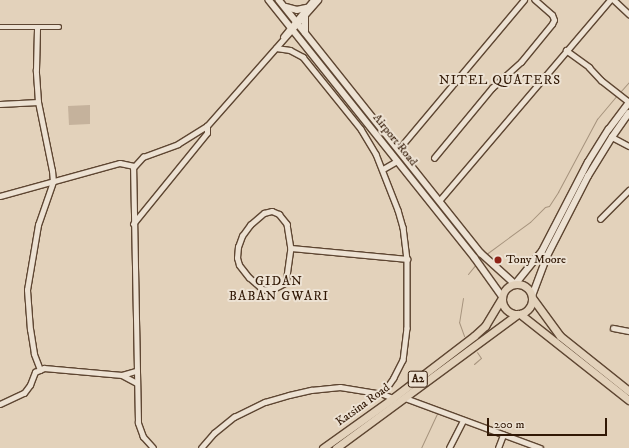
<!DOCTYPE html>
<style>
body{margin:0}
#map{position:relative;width:629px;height:448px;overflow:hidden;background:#e3d2bb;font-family:"IM FELL DW Pica",serif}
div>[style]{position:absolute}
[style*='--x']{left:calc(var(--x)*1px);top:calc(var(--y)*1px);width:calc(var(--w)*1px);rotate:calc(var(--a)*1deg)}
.green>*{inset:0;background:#c5b29c}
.stream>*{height:1px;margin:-0.5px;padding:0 0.5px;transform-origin:0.5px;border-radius:0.5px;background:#a6937d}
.roads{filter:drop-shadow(1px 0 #5e4632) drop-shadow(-1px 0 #5e4632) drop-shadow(0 1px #5e4632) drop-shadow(0 -1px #5e4632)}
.minor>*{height:4.5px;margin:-2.25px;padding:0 2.25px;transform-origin:2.25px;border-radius:2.25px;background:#ede2d3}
.tertiary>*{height:5.5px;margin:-2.75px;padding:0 2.75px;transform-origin:2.75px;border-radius:2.75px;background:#ede2d3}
.secondary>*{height:6px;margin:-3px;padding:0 3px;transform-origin:3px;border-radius:3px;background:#ede2d3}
.trunk>*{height:7px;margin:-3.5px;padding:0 3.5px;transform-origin:3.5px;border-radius:3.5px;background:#e3d2bb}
.trunk>.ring{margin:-3.5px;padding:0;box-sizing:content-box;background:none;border:7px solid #e3d2bb;border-radius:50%}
.dots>*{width:11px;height:11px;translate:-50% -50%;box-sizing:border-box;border:2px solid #ede2d3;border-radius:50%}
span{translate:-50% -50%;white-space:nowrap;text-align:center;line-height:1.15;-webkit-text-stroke:4px #ede2d3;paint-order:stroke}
.shield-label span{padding:1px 3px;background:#ede2d3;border:1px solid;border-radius:3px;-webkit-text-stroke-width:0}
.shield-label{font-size:11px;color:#311805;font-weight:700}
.street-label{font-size:12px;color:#311805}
.poi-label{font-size:12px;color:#311805}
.left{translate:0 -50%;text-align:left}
.neighbourhood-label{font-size:13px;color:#311805;letter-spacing:1px}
.scale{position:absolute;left:487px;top:418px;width:120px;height:18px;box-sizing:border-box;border:2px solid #311805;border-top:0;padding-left:5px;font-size:12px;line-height:14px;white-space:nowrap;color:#311805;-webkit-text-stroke:3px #ede2d3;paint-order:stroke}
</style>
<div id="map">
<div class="green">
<i style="clip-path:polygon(90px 105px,90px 124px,69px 125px,68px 106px)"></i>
</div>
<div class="stream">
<i style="--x:620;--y:92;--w:13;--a:-48"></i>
<i style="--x:485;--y:255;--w:56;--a:-36.3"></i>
<i style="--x:530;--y:222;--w:21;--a:-45"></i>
<i style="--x:545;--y:207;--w:4;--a:-14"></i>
<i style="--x:549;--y:206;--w:17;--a:-57"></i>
<i style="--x:558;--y:192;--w:83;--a:-61.9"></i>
<i style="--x:597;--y:119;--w:33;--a:-50"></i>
<i style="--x:468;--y:274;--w:13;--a:-51"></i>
<i style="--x:463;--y:298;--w:24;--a:99"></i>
<i style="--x:459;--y:322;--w:15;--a:70"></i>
<i style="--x:474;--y:364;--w:9;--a:-41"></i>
<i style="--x:481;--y:358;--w:7;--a:-124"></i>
<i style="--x:421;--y:448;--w:38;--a:-65"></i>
</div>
<div class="roads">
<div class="minor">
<i style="--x:614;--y:0;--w:21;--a:43"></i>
<i style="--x:0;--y:27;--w:59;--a:0"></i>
<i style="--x:283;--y:37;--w:48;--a:-51"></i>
<i style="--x:276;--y:48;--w:14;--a:8"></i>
<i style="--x:290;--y:50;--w:15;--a:28"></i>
<i style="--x:303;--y:57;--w:92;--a:51.1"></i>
<i style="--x:361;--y:129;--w:29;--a:59"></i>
<i style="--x:376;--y:154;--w:60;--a:68.6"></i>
<i style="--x:398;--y:210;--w:18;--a:74"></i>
<i style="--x:403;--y:227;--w:32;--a:83"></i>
<i style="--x:407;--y:259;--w:69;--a:90"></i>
<i style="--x:407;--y:328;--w:32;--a:97"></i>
<i style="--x:403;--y:360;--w:20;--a:117"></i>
<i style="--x:394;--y:378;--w:19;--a:125"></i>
<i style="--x:566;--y:50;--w:29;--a:36"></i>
<i style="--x:589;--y:67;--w:18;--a:47"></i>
<i style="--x:601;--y:80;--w:36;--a:38"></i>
<i style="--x:0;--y:104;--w:38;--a:-3"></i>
<i style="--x:612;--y:137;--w:19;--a:28"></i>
<i style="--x:398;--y:150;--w:196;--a:-50"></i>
<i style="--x:434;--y:158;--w:91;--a:-50.4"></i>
<i style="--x:492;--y:88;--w:39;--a:-42"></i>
<i style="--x:521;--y:62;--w:49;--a:-50.8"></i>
<i style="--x:552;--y:24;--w:4;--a:-63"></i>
<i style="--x:554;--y:20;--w:5;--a:-112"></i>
<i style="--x:552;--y:15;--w:23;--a:-139"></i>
<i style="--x:383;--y:169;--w:16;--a:-30"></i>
<i style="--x:0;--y:196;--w:124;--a:-15.4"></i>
<i style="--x:120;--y:163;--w:14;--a:12"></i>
<i style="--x:439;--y:201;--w:264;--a:-49.6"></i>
<i style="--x:272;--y:211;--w:8;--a:23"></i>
<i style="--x:279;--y:214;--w:13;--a:51"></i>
<i style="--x:287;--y:224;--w:24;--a:81"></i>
<i style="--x:291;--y:248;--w:35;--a:98"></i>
<i style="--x:286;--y:283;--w:13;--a:153"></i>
<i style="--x:274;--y:289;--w:11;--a:175"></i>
<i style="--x:263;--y:290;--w:18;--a:-139"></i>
<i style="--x:249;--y:278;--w:16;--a:-128"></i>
<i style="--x:239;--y:265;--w:7;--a:-106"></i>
<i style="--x:237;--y:258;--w:11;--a:-85"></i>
<i style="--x:238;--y:247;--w:12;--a:-70"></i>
<i style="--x:242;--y:236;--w:14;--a:-54"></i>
<i style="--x:250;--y:225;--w:18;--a:-41"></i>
<i style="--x:264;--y:213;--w:8;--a:-14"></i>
<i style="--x:600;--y:219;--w:41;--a:-45"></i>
<i style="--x:133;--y:224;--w:117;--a:-50.9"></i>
<i style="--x:207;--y:133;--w:7;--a:-90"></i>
<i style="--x:291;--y:248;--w:117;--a:5.4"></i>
<i style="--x:613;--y:328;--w:16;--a:11"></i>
<i style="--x:40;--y:370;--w:4;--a:-27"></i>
<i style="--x:44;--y:368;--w:78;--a:5.1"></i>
<i style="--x:122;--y:375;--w:15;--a:-16"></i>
<i style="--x:122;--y:375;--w:17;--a:28"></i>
<i style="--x:405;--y:398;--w:144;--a:20.3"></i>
<i style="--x:0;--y:404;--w:26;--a:-25"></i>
<i style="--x:24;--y:393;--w:10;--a:-53"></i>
<i style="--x:30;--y:385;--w:14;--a:-69"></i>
<i style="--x:35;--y:372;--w:5;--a:-22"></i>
<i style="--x:40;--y:370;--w:17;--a:-111"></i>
<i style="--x:34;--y:354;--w:24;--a:-99"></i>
<i style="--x:30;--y:330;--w:40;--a:-94.3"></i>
<i style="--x:27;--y:290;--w:66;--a:-80.4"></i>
<i style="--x:38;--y:225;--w:46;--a:-70.8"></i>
<i style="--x:53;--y:182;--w:11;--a:-95"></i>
<i style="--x:52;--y:171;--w:70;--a:-101.5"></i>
<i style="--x:38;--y:102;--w:32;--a:-94"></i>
<i style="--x:36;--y:70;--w:42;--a:-88.6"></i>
<i style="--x:153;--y:448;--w:15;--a:-132"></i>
<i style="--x:143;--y:437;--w:15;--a:-110"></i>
<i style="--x:138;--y:423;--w:255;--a:-91.1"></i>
<i style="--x:133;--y:168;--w:15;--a:-48"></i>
<i style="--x:143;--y:157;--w:37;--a:-20"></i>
<i style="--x:178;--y:144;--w:34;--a:-32"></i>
<i style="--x:207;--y:126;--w:168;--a:-48.6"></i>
<i style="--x:201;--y:448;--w:20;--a:-49"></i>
<i style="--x:214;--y:433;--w:26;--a:-39"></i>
<i style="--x:234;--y:417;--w:34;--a:-26"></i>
<i style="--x:265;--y:402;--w:25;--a:-16"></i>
<i style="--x:289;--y:395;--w:23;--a:-13"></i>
<i style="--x:311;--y:390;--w:29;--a:-6"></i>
<i style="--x:340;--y:387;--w:44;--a:9.2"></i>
<i style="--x:383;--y:394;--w:11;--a:22"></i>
<i style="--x:449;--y:448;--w:31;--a:-63"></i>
<i style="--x:498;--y:448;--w:14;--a:-69"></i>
</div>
<div class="tertiary">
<i style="--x:269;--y:0;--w:330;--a:51.4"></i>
<i style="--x:475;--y:258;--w:47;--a:54.6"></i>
<i style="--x:279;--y:0;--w:324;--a:51.4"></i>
<i style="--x:481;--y:253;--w:45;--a:42.3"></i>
<i style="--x:286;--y:7;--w:11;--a:15"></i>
<i style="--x:297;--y:10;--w:9;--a:-13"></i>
<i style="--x:305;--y:33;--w:17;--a:-90"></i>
</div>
<div class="secondary">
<i style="--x:516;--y:283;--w:41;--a:-50.9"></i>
<i style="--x:542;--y:251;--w:100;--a:-62.7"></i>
<i style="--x:588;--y:162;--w:39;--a:-58"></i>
<i style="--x:609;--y:129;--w:34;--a:-53"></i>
<i style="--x:532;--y:296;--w:43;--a:-69.4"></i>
<i style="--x:547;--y:256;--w:90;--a:-62.9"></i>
<i style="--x:588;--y:176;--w:46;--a:-58.4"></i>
<i style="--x:612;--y:137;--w:29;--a:-55"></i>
</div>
<div class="trunk">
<i class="ring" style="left:502px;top:284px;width:23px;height:23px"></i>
<i style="--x:533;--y:299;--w:46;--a:53.9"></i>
<i style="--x:560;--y:336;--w:88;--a:38.6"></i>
<i style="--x:520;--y:314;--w:139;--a:38.3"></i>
<i style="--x:323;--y:448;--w:86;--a:-35.5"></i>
<i style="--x:393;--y:398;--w:102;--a:-37.4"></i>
<i style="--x:474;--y:336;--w:15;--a:-42"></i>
<i style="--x:485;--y:326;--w:33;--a:-59"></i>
<i style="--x:336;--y:448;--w:226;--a:-36.4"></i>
</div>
</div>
<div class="dots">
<i style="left:498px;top:260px;background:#8f2418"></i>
</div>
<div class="shield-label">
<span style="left:418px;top:379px">A2</span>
</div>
<div class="street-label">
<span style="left:395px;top:140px;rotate:51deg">Airport Road</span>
<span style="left:363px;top:405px;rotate:-36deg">Katsina Road</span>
</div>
<div class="poi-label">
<span class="left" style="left:506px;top:260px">Tony Moore</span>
</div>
<div class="neighbourhood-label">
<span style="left:500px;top:80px">NITEL QUATERS</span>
<span style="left:279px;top:289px">GIDAN<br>BABAN GWARI</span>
</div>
<div class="scale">200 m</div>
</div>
